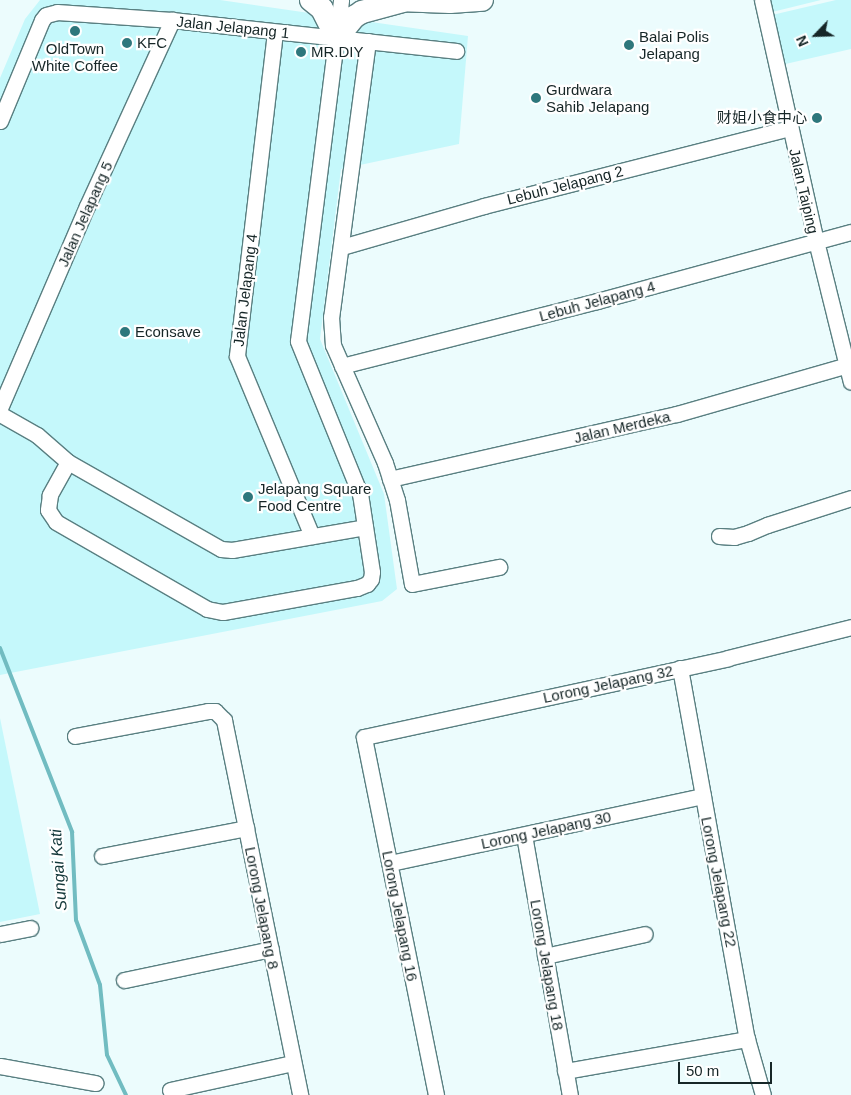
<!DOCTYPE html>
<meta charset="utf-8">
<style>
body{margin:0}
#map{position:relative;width:851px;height:1095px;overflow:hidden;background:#ecfcfd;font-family:Arial,"Noto Sans SC",sans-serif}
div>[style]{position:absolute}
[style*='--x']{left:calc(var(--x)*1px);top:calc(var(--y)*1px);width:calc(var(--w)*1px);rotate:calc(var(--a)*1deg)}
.built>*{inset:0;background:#c5f8fb}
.stream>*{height:4px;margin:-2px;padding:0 2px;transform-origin:2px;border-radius:2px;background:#71bcc1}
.roads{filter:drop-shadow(1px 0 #597f81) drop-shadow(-1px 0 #597f81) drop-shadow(0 1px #597f81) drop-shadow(0 -1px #597f81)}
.minor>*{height:15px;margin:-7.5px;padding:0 7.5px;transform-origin:7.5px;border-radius:7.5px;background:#fff}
.primary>*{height:22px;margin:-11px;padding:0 11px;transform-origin:11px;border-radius:11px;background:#fff}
.dots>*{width:14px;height:14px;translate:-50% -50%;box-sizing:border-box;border:2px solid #fff;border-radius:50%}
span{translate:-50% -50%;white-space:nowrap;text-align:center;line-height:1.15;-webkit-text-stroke:4.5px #fff;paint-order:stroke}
.street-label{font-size:15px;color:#162627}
.poi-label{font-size:15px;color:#162627}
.left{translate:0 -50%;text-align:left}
.right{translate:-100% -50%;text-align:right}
.water-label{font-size:16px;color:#13383a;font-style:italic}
.north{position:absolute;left:791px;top:10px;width:50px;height:50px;-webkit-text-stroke:4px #fff;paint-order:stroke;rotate:246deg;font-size:14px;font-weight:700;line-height:20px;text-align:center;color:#162627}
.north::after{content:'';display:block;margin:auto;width:18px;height:22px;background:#162627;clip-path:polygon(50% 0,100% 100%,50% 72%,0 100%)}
.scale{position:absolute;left:678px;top:1062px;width:94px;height:22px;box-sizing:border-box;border:2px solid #162627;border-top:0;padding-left:6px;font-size:15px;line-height:18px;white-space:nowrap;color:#162627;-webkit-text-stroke:4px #fff;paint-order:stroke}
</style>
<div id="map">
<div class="built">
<i style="clip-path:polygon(40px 0,220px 0,468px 36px,459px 144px,341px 169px,320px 339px,384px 494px,397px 589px,382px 601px,0 675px,0 78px,25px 19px)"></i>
<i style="clip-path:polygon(761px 0,821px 0,764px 14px)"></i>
<i style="clip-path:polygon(836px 0,851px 0,851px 49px,781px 65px,772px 15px)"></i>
<i style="clip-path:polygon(0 718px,40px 914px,0 922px)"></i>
</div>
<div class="stream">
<i style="--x:0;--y:648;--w:198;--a:68.6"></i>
<i style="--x:72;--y:832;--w:88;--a:87.4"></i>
<i style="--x:76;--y:920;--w:69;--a:69.7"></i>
<i style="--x:100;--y:985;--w:70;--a:84.3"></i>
<i style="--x:107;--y:1055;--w:44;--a:64.6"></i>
</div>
<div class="roads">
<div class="minor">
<i style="--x:762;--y:0;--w:247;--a:77.4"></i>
<i style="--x:816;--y:241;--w:145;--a:76.1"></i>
<i style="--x:275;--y:32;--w:326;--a:96.7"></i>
<i style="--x:237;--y:356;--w:195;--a:67.4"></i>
<i style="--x:368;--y:41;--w:278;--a:97.6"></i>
<i style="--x:331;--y:317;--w:28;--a:86"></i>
<i style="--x:333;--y:345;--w:129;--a:66.2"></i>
<i style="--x:385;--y:463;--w:39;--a:72"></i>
<i style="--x:397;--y:500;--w:85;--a:79.9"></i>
<i style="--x:412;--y:584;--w:89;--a:-11.1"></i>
<i style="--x:0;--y:121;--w:109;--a:-67.4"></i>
<i style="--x:42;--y:20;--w:6;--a:-51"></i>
<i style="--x:46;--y:15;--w:11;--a:-15"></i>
<i style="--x:57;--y:12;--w:115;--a:4"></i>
<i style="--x:172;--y:20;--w:286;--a:6.2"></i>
<i style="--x:342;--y:247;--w:148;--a:-16.1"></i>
<i style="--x:484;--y:206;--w:316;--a:-14.3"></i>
<i style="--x:342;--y:366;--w:263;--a:-14.3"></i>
<i style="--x:597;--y:301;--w:263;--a:-15.2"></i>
<i style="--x:0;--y:408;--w:220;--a:-66.7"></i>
<i style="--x:87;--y:206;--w:205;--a:-65.4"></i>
<i style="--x:0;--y:414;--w:43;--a:29.6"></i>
<i style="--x:37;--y:435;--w:41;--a:41.1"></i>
<i style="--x:68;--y:462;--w:176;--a:29.6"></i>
<i style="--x:221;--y:549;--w:11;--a:5"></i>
<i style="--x:232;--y:550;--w:135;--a:-9.8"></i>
<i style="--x:68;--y:462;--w:38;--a:119"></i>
<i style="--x:50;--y:495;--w:15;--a:98"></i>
<i style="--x:48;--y:510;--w:14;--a:56"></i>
<i style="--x:56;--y:522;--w:174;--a:29.9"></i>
<i style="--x:207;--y:609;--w:16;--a:11"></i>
<i style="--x:223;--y:612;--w:136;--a:-10.2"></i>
<i style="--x:357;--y:588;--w:11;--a:-22"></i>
<i style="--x:367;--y:584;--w:6;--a:-51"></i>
<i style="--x:371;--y:579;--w:7;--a:-82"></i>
<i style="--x:372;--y:572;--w:79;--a:-98.7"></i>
<i style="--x:360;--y:494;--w:165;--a:-112.1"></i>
<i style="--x:298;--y:341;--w:344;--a:-82.8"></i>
<i style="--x:390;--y:479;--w:294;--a:-12.8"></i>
<i style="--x:677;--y:414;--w:181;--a:-16"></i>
<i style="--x:719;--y:536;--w:15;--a:4"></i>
<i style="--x:734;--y:537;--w:15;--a:-16"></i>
<i style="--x:748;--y:533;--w:21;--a:-23"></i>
<i style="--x:767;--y:525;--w:88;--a:-17.8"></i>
<i style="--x:680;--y:668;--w:377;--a:79.8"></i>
<i style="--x:747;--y:1039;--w:58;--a:74.1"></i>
<i style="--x:75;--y:736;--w:135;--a:-10.6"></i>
<i style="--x:208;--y:711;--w:7;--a:0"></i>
<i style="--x:215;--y:711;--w:13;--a:45"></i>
<i style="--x:224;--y:720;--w:383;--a:78.5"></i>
<i style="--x:524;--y:835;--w:264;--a:80"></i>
<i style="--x:102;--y:856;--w:147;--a:-11"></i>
<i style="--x:390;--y:863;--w:320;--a:-12.1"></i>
<i style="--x:0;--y:934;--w:31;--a:-11"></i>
<i style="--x:545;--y:956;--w:102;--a:-12.4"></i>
<i style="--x:124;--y:980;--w:150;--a:-11.9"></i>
<i style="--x:0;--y:1066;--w:97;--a:10.1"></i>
<i style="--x:565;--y:1071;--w:185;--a:-10"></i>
<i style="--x:170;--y:1090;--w:126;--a:-12.4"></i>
<i style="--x:436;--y:1095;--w:365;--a:-101.4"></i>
<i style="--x:364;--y:737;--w:372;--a:-12.2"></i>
<i style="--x:728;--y:658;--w:127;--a:-14.1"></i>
</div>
<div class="primary">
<i style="--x:311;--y:0;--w:14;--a:39"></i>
<i style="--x:322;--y:9;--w:33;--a:63"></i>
<i style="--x:337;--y:38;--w:27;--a:-51"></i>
<i style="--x:354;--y:17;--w:9;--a:-32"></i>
<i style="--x:362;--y:12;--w:42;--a:-15"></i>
<i style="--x:397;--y:0;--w:53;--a:2.2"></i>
<i style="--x:450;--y:2;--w:32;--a:-4"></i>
</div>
</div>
<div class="dots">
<i style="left:75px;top:31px;background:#2e777c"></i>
<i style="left:127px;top:43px;background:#2e777c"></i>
<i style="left:629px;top:45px;background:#2e777c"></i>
<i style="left:301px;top:52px;background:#2e777c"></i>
<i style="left:536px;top:98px;background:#2e777c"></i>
<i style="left:817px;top:118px;background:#2e777c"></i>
<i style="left:125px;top:332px;background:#2e777c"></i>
<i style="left:248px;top:497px;background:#2e777c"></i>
</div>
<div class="street-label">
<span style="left:233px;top:27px;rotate:6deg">Jalan Jelapang 1</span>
<span style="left:565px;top:185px;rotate:-14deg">Lebuh Jelapang 2</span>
<span style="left:804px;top:191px;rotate:77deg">Jalan Taiping</span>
<span style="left:85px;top:214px;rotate:-66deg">Jalan Jelapang 5</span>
<span style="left:245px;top:290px;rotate:-83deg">Jalan Jelapang 4</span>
<span style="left:597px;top:301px;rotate:-15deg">Lebuh Jelapang 4</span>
<span style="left:622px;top:427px;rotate:-13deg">Jalan Merdeka</span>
<span style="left:608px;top:684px;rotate:-12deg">Lorong Jelapang 32</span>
<span style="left:546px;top:830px;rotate:-12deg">Lorong Jelapang 30</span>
<span style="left:719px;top:882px;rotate:79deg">Lorong Jelapang 22</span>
<span style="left:262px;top:908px;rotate:79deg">Lorong Jelapang 8</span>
<span style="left:400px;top:916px;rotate:79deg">Lorong Jelapang 16</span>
<span style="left:547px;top:965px;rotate:80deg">Lorong Jelapang 18</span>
</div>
<div class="poi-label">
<span class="left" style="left:639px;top:45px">Balai Polis<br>Jelapang</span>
<span class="left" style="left:137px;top:43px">KFC</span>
<span style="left:75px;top:57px">OldTown<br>White Coffee</span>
<span class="left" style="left:311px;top:52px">MR.DIY</span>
<span class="left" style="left:546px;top:98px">Gurdwara<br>Sahib Jelapang</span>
<span class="right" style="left:807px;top:118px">财姐小食中心</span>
<span class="left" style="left:135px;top:332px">Econsave</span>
<span class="left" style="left:258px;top:497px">Jelapang Square<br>Food Centre</span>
</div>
<div class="water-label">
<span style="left:59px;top:870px;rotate:-94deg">Sungai Kati</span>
</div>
<div class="north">N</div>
<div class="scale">50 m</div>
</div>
